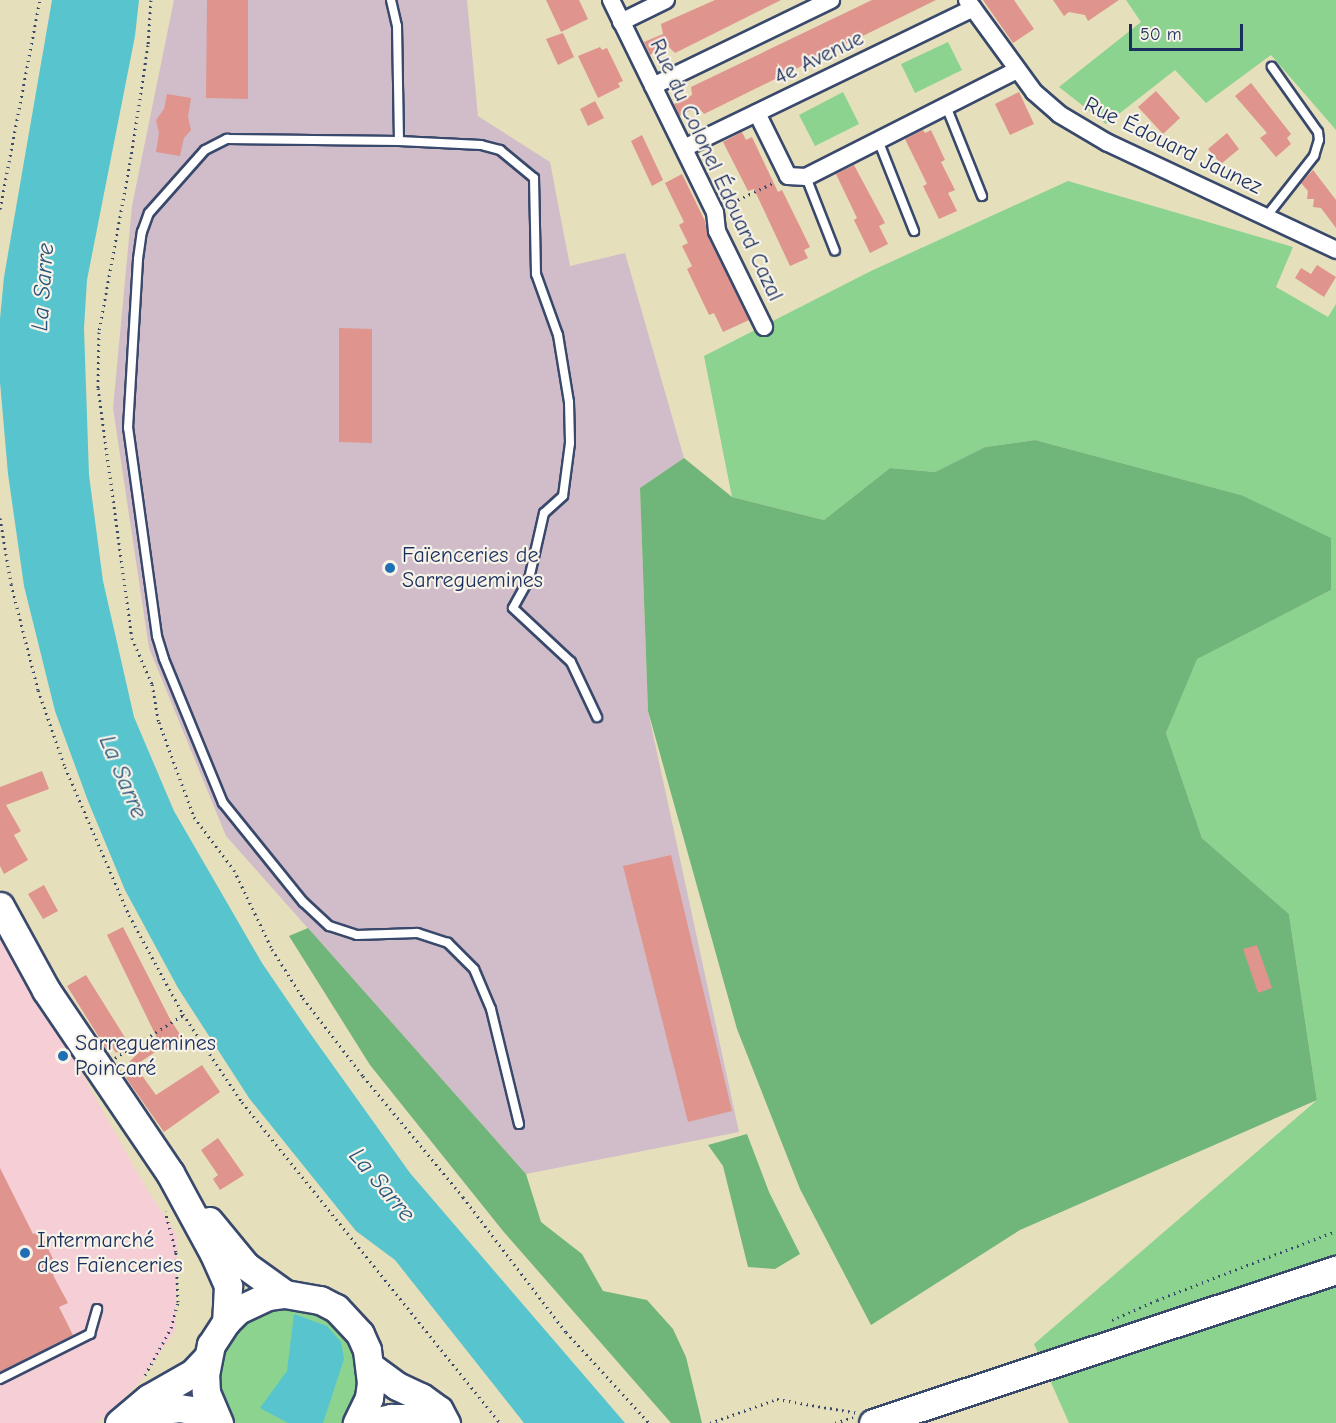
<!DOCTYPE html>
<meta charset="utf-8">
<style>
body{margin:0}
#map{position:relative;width:1336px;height:1423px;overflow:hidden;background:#e6dfbb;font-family:"Comic Neue",sans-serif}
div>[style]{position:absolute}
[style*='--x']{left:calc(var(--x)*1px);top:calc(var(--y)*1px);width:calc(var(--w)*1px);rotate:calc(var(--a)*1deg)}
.built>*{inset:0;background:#f6cfd6}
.industrial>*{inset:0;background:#d1bdc9}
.green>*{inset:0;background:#8bd38f}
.forest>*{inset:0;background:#70b57a}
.water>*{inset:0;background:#58c5ce}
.building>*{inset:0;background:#df948d}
.path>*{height:3px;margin-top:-1.5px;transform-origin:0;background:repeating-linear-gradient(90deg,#39496c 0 1.5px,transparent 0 6px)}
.roads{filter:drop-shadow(2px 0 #39496c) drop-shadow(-2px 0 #39496c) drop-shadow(0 2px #39496c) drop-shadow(0 -2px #39496c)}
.service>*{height:8px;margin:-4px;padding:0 4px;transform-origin:4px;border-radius:4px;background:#fff}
.minor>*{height:16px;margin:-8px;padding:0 8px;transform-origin:8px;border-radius:8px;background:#fff}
.primary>*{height:27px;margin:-13.5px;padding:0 13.5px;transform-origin:13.5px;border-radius:13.5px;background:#fff}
.dots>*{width:16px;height:16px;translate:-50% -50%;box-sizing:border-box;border:3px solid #f7f3e8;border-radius:50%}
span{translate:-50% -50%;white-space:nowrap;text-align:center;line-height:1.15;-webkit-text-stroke:4.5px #f7f3e8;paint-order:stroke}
.street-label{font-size:22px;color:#1b2f5e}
.poi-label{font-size:22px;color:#1b2f5e}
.left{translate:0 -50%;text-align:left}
.water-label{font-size:24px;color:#2a547a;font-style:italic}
.scale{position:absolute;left:1129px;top:24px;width:114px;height:27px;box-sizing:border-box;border:3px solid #1b2f5e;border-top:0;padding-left:8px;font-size:18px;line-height:21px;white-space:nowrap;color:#1b2f5e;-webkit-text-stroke:4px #f7f3e8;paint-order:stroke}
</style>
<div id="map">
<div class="built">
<i style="clip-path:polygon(0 927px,145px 1186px,177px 1235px,176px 1330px,139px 1383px,98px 1423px,0 1423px)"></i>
</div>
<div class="industrial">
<i style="clip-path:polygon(174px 0,467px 0,478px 116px,550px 162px,570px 266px,625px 253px,684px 458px,640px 488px,648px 711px,739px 1132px,526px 1174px,226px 836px,149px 648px,113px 408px,132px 206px)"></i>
</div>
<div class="green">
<i style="clip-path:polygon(1126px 0,1336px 0,1336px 130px,1271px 55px,1206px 103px,1175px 70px,1106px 124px,1059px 87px,1141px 22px)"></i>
<i style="clip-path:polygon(948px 42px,962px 70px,915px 93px,901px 64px)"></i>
<i style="clip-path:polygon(843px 92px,859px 124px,815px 146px,799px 115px)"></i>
<i style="clip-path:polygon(1068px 181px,1293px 247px,1276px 287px,1328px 317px,1336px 304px,1336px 1423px,1069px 1423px,1034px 1344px,1317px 1100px,1289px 914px,1202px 838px,1166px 733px,1196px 659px,1331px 590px,1241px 495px,1035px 440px,985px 447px,935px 472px,890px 468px,824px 520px,732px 497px,704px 356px,871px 271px)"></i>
<i style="clip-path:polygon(294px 1306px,324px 1315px,347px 1337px,359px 1366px,357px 1398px,350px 1412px,342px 1423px,235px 1423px,230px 1417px,218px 1388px,220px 1356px,227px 1342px,236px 1329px,262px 1311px)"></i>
</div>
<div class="forest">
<i style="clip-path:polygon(1035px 440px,1241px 495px,1331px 538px,1331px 590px,1197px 659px,1166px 733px,1202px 838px,1289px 914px,1317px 1100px,1020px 1230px,871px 1325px,800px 1189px,737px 1029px,648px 711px,640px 488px,684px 458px,732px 497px,824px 520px,890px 468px,935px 472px,985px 447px)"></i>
<i style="clip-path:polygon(308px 928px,526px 1174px,541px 1222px,582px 1254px,603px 1291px,647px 1300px,673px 1329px,686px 1357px,702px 1423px,671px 1423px,503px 1231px,370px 1065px,289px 936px)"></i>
<i style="clip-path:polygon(747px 1134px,769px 1192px,800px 1254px,775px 1269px,748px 1267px,723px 1166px,708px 1145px)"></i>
</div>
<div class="water">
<i style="clip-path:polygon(52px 0,139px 0,135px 36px,87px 280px,84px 328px,89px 475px,103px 581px,134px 717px,174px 811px,262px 963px,307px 1029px,410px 1173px,625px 1423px,524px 1423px,395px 1260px,356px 1231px,249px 1098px,178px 988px,125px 890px,88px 801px,55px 711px,24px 586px,8px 474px,0 382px,0 319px,4px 277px)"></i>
<i style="clip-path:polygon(294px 1314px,327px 1326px,341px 1342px,344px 1359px,323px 1423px,288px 1423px,260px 1408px,287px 1371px)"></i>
</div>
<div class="building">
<i style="clip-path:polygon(207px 0,248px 0,248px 99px,206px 98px)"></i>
<i style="clip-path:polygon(546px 0,579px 0,588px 19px,561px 32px)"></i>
<i style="clip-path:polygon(715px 0,781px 0,675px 53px,668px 46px,650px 55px,644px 42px,663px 34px,661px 24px)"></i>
<i style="clip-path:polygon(872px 0,936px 0,704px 114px,698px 107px,679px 116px,674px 104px,692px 95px,691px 87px)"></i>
<i style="clip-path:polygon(983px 0,1014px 0,1034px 29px,1013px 43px)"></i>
<i style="clip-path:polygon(1053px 0,1119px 0,1088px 21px,1085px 15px,1069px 12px,1064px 16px)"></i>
<i style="clip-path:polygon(563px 33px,574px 57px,558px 65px,546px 39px)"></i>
<i style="clip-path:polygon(600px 47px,602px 50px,607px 48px,623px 81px,618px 83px,620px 87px,598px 98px,578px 56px)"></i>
<i style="clip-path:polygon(1251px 83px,1291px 134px,1287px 138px,1291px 144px,1276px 157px,1260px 138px,1267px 133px,1235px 96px)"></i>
<i style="clip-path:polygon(1156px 91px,1180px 118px,1163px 134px,1138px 107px)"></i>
<i style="clip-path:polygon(1019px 92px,1034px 124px,1010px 135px,995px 104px)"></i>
<i style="clip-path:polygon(167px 94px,191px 98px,188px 117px,191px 130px,184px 138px,180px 156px,156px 152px,159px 133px,156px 120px,164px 109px)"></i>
<i style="clip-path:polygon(595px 101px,604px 118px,588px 126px,580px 109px)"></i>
<i style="clip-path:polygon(923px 130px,925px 133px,931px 130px,945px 160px,941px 162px,955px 190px,948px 193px,957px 211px,939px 219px,923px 186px,927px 184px,905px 139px)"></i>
<i style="clip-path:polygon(742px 132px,746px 140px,752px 137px,778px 192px,782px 190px,810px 247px,804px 250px,808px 258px,790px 266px,754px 189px,748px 191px,723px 142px)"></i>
<i style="clip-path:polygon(1227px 133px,1239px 149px,1221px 164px,1208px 149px)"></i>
<i style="clip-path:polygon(642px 135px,663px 180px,652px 186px,631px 141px)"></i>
<i style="clip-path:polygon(854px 165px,885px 223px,879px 226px,888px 244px,870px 253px,854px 220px,857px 218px,836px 174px)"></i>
<i style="clip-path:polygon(1313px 170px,1336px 200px,1336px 228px,1321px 208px,1313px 207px,1314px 199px,1307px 199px,1308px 191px,1301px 183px)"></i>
<i style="clip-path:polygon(682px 174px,705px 221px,708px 236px,749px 320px,723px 332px,714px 313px,709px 315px,687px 269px,692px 266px,682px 246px,688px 243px,679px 225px,684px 222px,665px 183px)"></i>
<i style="clip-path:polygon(1317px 265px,1336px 277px,1324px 297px,1295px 278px,1301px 268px,1311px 274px)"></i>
<i style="clip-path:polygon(339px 328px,372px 329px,372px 443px,339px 442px)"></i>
<i style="clip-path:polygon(42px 771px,49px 789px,6px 805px,21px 831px,14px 835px,28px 860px,4px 874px,0 866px,0 787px)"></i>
<i style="clip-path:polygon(671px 855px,732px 1111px,688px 1122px,623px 866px)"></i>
<i style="clip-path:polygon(44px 885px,58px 911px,43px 919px,28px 894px)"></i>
<i style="clip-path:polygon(123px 927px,170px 1019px,183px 1039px,166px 1049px,164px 1046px,133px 1067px,129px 1062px,156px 1036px,107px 935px)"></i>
<i style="clip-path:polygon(1257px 945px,1272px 988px,1258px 993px,1243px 949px)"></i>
<i style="clip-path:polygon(86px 975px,129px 1044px,116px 1053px,112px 1047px,107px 1050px,67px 986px)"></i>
<i style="clip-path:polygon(202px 1065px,220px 1092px,164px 1132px,126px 1078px,138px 1070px,156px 1095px)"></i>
<i style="clip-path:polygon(218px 1138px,244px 1175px,220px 1190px,213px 1179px,218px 1175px,201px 1150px)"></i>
<i style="clip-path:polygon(0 1168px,33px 1234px,40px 1231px,59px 1272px,53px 1275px,68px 1303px,59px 1307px,73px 1335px,0 1372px)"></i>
</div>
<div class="path">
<i style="--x:151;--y:0;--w:45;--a:93.8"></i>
<i style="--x:148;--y:45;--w:113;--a:98.6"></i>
<i style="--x:131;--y:157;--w:178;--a:100.4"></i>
<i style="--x:99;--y:332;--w:56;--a:91"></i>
<i style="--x:98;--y:388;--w:252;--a:82.3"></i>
<i style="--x:132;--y:638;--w:50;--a:66.5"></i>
<i style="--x:152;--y:684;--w:39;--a:80"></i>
<i style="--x:159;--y:722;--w:101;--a:69.8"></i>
<i style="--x:194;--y:817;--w:66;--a:53"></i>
<i style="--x:234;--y:870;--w:88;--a:64.3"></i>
<i style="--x:272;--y:949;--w:58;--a:57.7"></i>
<i style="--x:303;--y:998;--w:98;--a:52.4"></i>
<i style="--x:363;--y:1076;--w:157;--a:50.4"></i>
<i style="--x:463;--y:1197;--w:170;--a:52.7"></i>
<i style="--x:566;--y:1332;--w:123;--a:47.6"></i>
<i style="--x:727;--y:205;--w:53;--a:-25.6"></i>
<i style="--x:0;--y:209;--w:213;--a:-79.2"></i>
<i style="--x:0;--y:518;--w:67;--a:80.5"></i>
<i style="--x:11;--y:584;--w:109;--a:75.7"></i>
<i style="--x:38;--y:690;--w:82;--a:70.7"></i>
<i style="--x:65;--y:767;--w:161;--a:66.6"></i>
<i style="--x:129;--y:915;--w:113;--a:61.4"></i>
<i style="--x:183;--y:1014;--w:106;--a:56.2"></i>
<i style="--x:242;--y:1102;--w:412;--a:51.2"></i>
<i style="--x:115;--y:1058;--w:80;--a:-32.3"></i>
<i style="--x:1112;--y:1320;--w:49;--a:-24"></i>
<i style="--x:1157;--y:1300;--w:192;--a:-21.1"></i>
<i style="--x:145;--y:1375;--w:54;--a:-61"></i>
<i style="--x:171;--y:1328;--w:27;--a:-75"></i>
<i style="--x:178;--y:1302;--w:50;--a:-92.3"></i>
<i style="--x:176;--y:1252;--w:42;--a:-105"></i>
<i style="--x:710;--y:1423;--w:71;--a:-19.7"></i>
<i style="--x:777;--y:1399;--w:82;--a:9.8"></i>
<i style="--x:835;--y:1423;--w:19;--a:-18"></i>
</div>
<div class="roads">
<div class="service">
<i style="--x:391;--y:0;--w:27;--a:77"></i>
<i style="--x:397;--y:26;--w:115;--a:89"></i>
<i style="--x:946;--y:106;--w:97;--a:68.2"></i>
<i style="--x:878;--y:140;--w:98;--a:68.4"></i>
<i style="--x:806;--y:177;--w:79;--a:68.6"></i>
<i style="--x:1266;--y:217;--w:78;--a:-51.8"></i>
<i style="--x:1314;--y:156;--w:17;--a:-73"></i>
<i style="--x:1319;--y:140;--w:8;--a:-97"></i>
<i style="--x:1318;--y:132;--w:80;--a:-125.3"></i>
<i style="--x:519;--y:1124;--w:118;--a:-103.7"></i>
<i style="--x:491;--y:1009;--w:43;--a:-113"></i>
<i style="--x:474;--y:969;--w:37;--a:-135"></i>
<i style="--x:448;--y:943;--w:33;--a:-162"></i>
<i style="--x:417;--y:933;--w:60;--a:178.1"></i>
<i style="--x:357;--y:935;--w:29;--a:-162"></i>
<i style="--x:329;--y:926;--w:35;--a:-137"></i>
<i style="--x:303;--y:902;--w:127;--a:-128.9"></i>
<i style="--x:223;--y:803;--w:156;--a:-112.3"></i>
<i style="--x:164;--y:659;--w:24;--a:-107"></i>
<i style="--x:157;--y:636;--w:210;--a:-97.9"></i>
<i style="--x:128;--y:428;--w:169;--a:-86.6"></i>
<i style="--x:138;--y:259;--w:27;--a:-82"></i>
<i style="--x:142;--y:232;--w:20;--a:-70"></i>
<i style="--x:149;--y:213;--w:84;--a:-48.4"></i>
<i style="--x:205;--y:150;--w:25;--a:-27"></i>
<i style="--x:227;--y:139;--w:172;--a:0.7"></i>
<i style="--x:399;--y:141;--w:82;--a:2.8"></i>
<i style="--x:481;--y:145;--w:20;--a:15"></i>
<i style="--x:500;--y:150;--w:44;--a:39.5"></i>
<i style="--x:534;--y:178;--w:96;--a:88.8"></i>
<i style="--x:536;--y:274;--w:65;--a:70.2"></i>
<i style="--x:558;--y:335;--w:68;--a:80.7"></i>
<i style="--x:569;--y:402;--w:41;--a:88.6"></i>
<i style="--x:570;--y:443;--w:53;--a:97.5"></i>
<i style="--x:563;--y:496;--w:25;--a:138"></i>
<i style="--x:544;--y:513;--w:68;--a:102.8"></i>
<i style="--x:529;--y:579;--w:33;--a:119"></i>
<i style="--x:513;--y:608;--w:79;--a:43"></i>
<i style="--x:571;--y:662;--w:61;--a:64.7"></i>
<i style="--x:0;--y:1379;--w:101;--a:-26.6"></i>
<i style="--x:90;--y:1334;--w:26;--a:-74"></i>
</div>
<div class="minor">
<i style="--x:611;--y:0;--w:236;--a:63.9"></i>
<i style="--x:715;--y:212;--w:19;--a:84"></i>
<i style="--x:717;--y:231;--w:107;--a:63.9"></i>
<i style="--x:967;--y:0;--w:114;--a:53.9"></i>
<i style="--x:1034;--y:92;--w:33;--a:41"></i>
<i style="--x:1059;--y:114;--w:57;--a:30.6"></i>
<i style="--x:1108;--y:143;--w:252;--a:25.1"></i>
<i style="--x:621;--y:22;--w:50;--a:-26.1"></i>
<i style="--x:653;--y:86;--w:198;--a:-25.8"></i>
<i style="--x:757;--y:113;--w:70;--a:63.8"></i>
<i style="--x:788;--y:176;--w:18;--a:3"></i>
<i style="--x:806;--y:177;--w:237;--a:-26.9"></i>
<i style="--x:684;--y:148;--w:321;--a:-25.8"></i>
</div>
<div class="primary">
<i style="--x:0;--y:906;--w:96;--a:61.3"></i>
<i style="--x:46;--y:990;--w:221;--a:55.9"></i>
<i style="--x:170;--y:1173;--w:92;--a:61.5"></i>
<i style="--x:214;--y:1254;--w:35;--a:66"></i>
<i style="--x:228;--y:1286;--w:36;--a:93"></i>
<i style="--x:209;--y:1221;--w:58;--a:50.6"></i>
<i style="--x:246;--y:1266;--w:48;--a:35.7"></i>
<i style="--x:371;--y:1367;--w:32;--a:36"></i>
<i style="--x:397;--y:1386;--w:26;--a:25"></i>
<i style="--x:421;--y:1397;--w:22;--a:36"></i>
<i style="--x:439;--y:1410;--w:15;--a:62"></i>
<i style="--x:119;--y:1423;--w:39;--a:-40"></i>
<i style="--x:149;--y:1398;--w:51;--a:-29.6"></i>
<i style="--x:193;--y:1373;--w:21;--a:-47"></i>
<i style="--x:136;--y:1423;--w:22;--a:-32"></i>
<i style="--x:155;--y:1411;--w:24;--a:-7"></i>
<i style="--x:179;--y:1408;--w:12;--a:9"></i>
<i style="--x:191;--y:1410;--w:30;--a:26"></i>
<i style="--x:219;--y:1423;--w:34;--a:-113"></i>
<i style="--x:206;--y:1392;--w:17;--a:-93"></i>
<i style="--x:205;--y:1375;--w:31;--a:-79"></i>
<i style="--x:211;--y:1345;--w:27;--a:-57"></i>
<i style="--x:226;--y:1322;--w:17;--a:-45"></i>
<i style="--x:238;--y:1310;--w:33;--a:-25"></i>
<i style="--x:268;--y:1296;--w:17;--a:-7"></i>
<i style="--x:285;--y:1294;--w:36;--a:10"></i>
<i style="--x:320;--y:1300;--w:18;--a:27"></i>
<i style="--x:336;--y:1308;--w:35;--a:47"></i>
<i style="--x:360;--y:1334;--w:17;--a:66"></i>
<i style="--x:367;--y:1350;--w:33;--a:83"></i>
<i style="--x:371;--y:1383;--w:15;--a:98"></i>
<i style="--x:369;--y:1398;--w:28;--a:116"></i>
<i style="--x:369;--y:1423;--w:23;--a:-13"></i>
<i style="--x:391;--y:1418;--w:22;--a:0"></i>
<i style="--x:413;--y:1418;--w:17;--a:17"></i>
<i style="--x:873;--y:1423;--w:488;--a:-18.3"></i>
</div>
</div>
<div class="dots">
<i style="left:390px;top:568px;background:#1f6fb2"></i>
<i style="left:63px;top:1056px;background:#1f6fb2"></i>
<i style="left:25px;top:1253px;background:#1f6fb2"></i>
</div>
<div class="street-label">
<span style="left:819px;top:58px;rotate:-26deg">4e Avenue</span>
<span style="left:1173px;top:146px;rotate:26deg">Rue Édouard Jaunez</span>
<span style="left:716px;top:170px;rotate:65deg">Rue du Colonel Édouard Cazal</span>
</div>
<div class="poi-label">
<span class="left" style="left:402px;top:568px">Faïenceries de<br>Sarreguemines</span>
<span class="left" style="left:75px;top:1056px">Sarreguemines<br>Poincaré</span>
<span class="left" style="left:37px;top:1253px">Intermarché<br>des Faïenceries</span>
</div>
<div class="water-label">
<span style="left:43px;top:287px;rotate:-86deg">La Sarre</span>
<span style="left:123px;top:777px;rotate:67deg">La Sarre</span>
<span style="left:382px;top:1185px;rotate:50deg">La Sarre</span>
</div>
<div class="scale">50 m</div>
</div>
